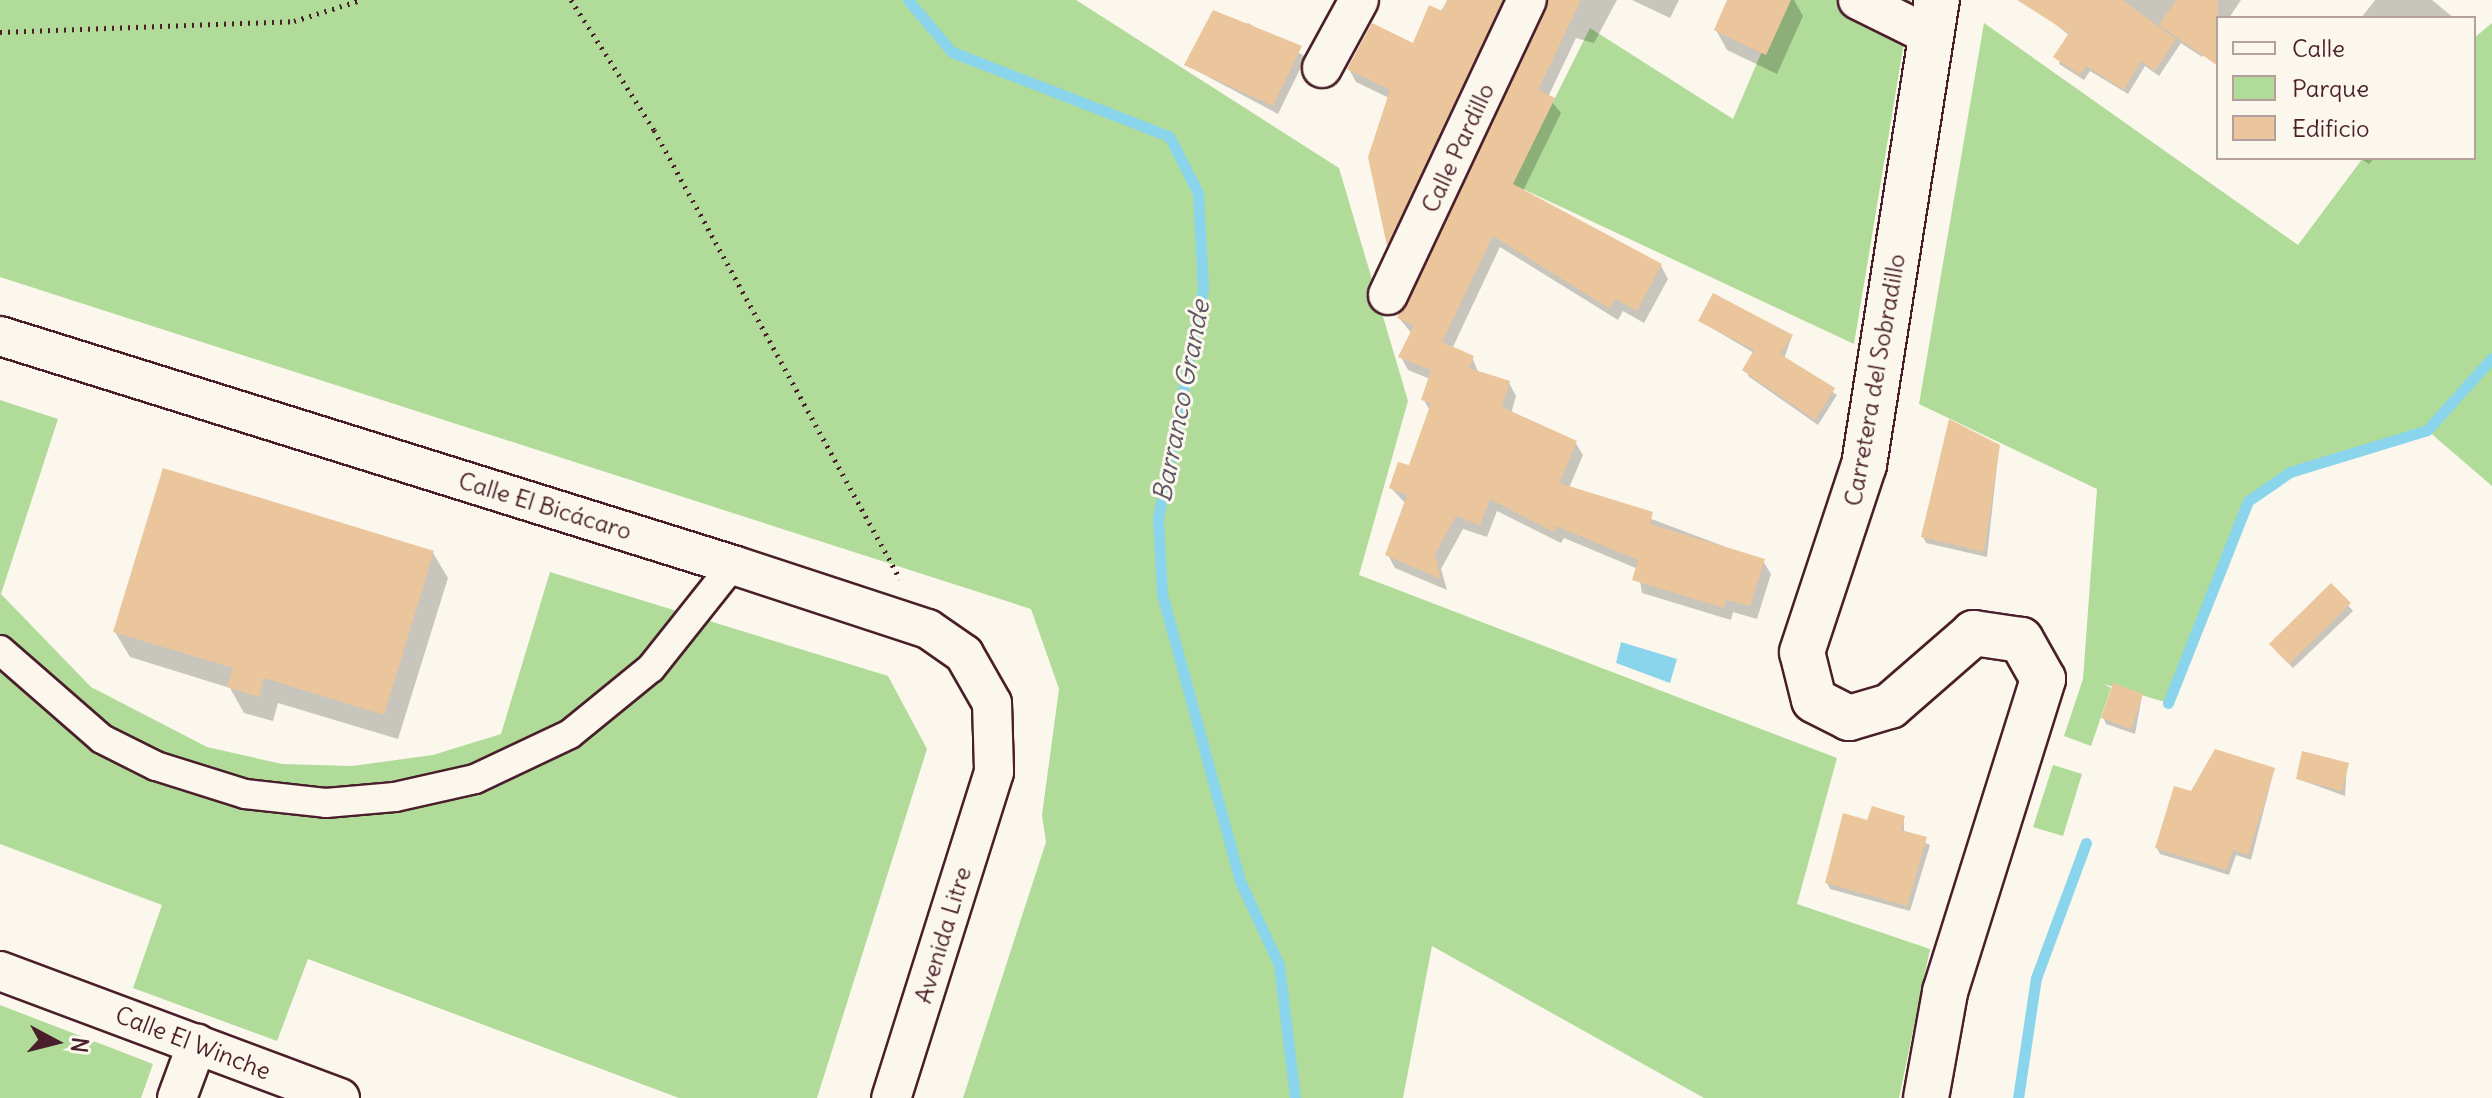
<!DOCTYPE html>
<meta charset="utf-8">
<style>
body{margin:0}
#map{position:relative;width:2492px;height:1098px;overflow:hidden;background:#fbf7ec;font-family:Delius,sans-serif}
div>[style]{position:absolute}
[style*='--x']{left:calc(var(--x)*1px);top:calc(var(--y)*1px);width:calc(var(--w)*1px);rotate:calc(var(--a)*1deg)}
.green>*{inset:0;background:#b0db99}
.water>*{inset:0;background:#8bd5ec}
.shadow>*{inset:0;background:#0003}
.stream>*{height:11px;margin:-5.5px;padding:0 5.5px;transform-origin:5.5px;border-radius:5.5px;background:#8bd5ec}
.building>*{inset:0;background:#ebc59b}
.path>*{height:5px;margin-top:-2.5px;transform-origin:0;background:repeating-linear-gradient(90deg,#4a1f2b 0 2px,transparent 0 8px)}
.roads{filter:drop-shadow(2px 0 #4a1f2b) drop-shadow(-2px 0 #4a1f2b) drop-shadow(0 2px #4a1f2b) drop-shadow(0 -2px #4a1f2b)}
.pedestrian>*{height:28px;margin:-14px;padding:0 14px;transform-origin:14px;border-radius:14px;background:#fbf7ec}
.minor>*{height:38px;margin:-19px;padding:0 19px;transform-origin:19px;border-radius:19px;background:#fbf7ec}
.secondary>*{height:44px;margin:-22px;padding:0 22px;transform-origin:22px;border-radius:22px;background:#fbf7ec}
span{translate:-50% -50%;white-space:nowrap;text-align:center;line-height:1.15;-webkit-text-stroke:6px #fbf7ec;paint-order:stroke}
.street-label{font-size:24px;color:#4a1f2b}
.water-label{font-size:26px;color:#5e5665;font-style:italic}
.legend{position:absolute;left:2216px;top:16px;width:260px;height:144px;box-sizing:border-box;background:#fbf7ec;border:2px solid #b4a19f;margin:0;padding:10px 14px;list-style:none;font-size:24px;color:#4a1f2b}
.legend li{display:flex;align-items:center;gap:16px;height:40px}
.legend b{width:40px;border:2px solid #b4a19f}
.north{position:absolute;left:16px;top:1002px;width:80px;height:80px;-webkit-text-stroke:6px #fbf7ec;paint-order:stroke;rotate:97deg;font-size:22px;font-weight:700;line-height:32px;text-align:center;color:#4a1f2b}
.north::after{content:'';display:block;margin:auto;width:28px;height:36px;background:#4a1f2b;clip-path:polygon(50% 0,100% 100%,50% 72%,0 100%)}
</style>
<div id="map">
<div class="green">
<i style="clip-path:polygon(0 0,1076px 0,1339px 168px,1408px 401px,1359px 575px,1837px 758px,1797px 904px,1930px 949px,1899px 1098px,1704px 1098px,1432px 946px,1403px 1098px,963px 1098px,1046px 842px,1042px 815px,1059px 689px,1031px 609px,0 277px)"></i>
<i style="clip-path:polygon(1784px 0,1911px 0,1854px 344px,1512px 184px,1590px 28px,1733px 119px)"></i>
<i style="clip-path:polygon(1984px 23px,2298px 245px,2363px 158px,2474px 158px,2474px 38px,2492px 23px,2492px 486px,2427px 430px,2290px 472px,2248px 501px,2168px 703px,2104px 684px,2111px 688px,2091px 746px,2064px 736px,2083px 679px,2097px 489px,1919px 404px)"></i>
<i style="clip-path:polygon(0 400px,58px 419px,1px 594px,91px 687px,207px 747px,282px 764px,352px 766px,433px 755px,501px 734px,550px 572px,888px 676px,927px 749px,817px 1098px,679px 1098px,308px 959px,277px 1041px,133px 988px,162px 905px,0 844px)"></i>
<i style="clip-path:polygon(2053px 765px,2082px 774px,2063px 836px,2033px 827px)"></i>
<i style="clip-path:polygon(0 1005px,153px 1064px,141px 1098px,0 1098px)"></i>
</div>
<div class="water">
<i style="clip-path:polygon(1621px 642px,1677px 659px,1670px 683px,1616px 663px)"></i>
</div>
<div class="shadow">
<i style="clip-path:polygon(1449px 0,1519px 0,1395px 257px,1370px 158px,1389px 98px,1356px 82px,1349px 69px,1414px 46px)"></i>
<i style="clip-path:polygon(1548px 0,1617px 0,1594px 43px,1576px 38px,1548px 97px,1561px 113px,1523px 191px,1661px 266px,1668px 279px,1644px 323px,1623px 311px,1618px 320px,1500px 247px,1452px 349px,1472px 357px,1479px 374px,1509px 383px,1516px 396px,1511px 414px,1575px 442px,1583px 455px,1569px 488px,1763px 561px,1771px 574px,1757px 619px,1733px 612px,1731px 620px,1642px 593px,1638px 569px,1564px 538px,1561px 543px,1497px 511px,1487px 537px,1463px 529px,1441px 569px,1447px 590px,1395px 568px,1388px 555px,1406px 504px,1391px 488px,1410px 468px,1430px 411px,1424px 400px,1430px 379px,1408px 370px,1401px 357px,1412px 334px,1399px 318px)"></i>
<i style="clip-path:polygon(1632px 0,1679px 0,1670px 18px)"></i>
<i style="clip-path:polygon(1730px 0,1794px 0,1803px 16px,1777px 74px,1727px 50px,1716px 30px)"></i>
<i style="clip-path:polygon(2056px 0,2241px 0,2229px 18px,2218px 18px,2218px 34px,2202px 57px,2181px 43px,2159px 76px,2145px 66px,2128px 94px,2090px 71px,2084px 80px,2059px 64px,2069px 35px,2046px 17px)"></i>
<i style="clip-path:polygon(2375px 0,2432px 0,2454px 18px,2361px 18px)"></i>
<i style="clip-path:polygon(1248px 23px,1306px 57px,1278px 114px,1186px 65px)"></i>
<i style="clip-path:polygon(2360px 158px,2374px 158px,2369px 164px)"></i>
<i style="clip-path:polygon(1700px 321px,1792px 336px,1784px 359px,1837px 395px,1818px 425px,1748px 376px,1754px 353px)"></i>
<i style="clip-path:polygon(1999px 447px,1987px 557px,1926px 543px,1923px 537px)"></i>
<i style="clip-path:polygon(433px 553px,448px 578px,398px 739px,278px 703px,273px 721px,244px 713px,230px 688px,130px 657px,115px 632px)"></i>
<i style="clip-path:polygon(2331px 586px,2353px 611px,2293px 668px,2275px 650px)"></i>
<i style="clip-path:polygon(2142px 696px,2135px 734px,2106px 724px,2103px 717px)"></i>
<i style="clip-path:polygon(2347px 764px,2345px 796px,2298px 779px)"></i>
<i style="clip-path:polygon(2274px 770px,2251px 860px,2236px 855px,2229px 875px,2160px 854px,2157px 848px,2192px 793px)"></i>
<i style="clip-path:polygon(1904px 817px,1904px 833px,1930px 845px,1910px 911px,1830px 889px,1827px 883px,1868px 822px)"></i>
</div>
<div class="stream">
<i style="--x:908;--y:0;--w:68;--a:49.8"></i>
<i style="--x:952;--y:52;--w:233;--a:21.2"></i>
<i style="--x:1169;--y:136;--w:64;--a:63"></i>
<i style="--x:1198;--y:193;--w:96;--a:87"></i>
<i style="--x:1203;--y:289;--w:233;--a:101.1"></i>
<i style="--x:1158;--y:518;--w:76;--a:87"></i>
<i style="--x:1162;--y:594;--w:297;--a:74.8"></i>
<i style="--x:1240;--y:881;--w:93;--a:65.1"></i>
<i style="--x:1279;--y:965;--w:134;--a:83.1"></i>
<i style="--x:2168;--y:703;--w:217;--a:-68.4"></i>
<i style="--x:2248;--y:501;--w:51;--a:-34.6"></i>
<i style="--x:2290;--y:472;--w:143;--a:-17"></i>
<i style="--x:2427;--y:430;--w:97;--a:-47.9"></i>
<i style="--x:2018;--y:1098;--w:121;--a:-81.5"></i>
<i style="--x:2036;--y:978;--w:144;--a:-69.7"></i>
</div>
<div class="building">
<i style="clip-path:polygon(1447px 0,1503px 0,1387px 246px,1368px 157px,1390px 90px,1347px 69px,1372px 23px,1413px 43px,1429px 5px,1442px 11px)"></i>
<i style="clip-path:polygon(1549px 0,1581px 0,1538px 90px,1555px 98px,1513px 184px,1662px 264px,1637px 311px,1615px 299px,1610px 309px,1493px 236px,1442px 342px,1474px 356px,1469px 368px,1510px 381px,1502px 407px,1577px 441px,1559px 483px,1653px 512px,1650px 524px,1765px 559px,1750px 606px,1726px 600px,1724px 608px,1632px 580px,1638px 560px,1556px 526px,1554px 532px,1490px 499px,1480px 525px,1456px 516px,1435px 554px,1441px 579px,1385px 555px,1407px 495px,1389px 488px,1398px 462px,1409px 465px,1431px 403px,1421px 400px,1431px 370px,1398px 357px,1414px 325px,1397px 318px)"></i>
<i style="clip-path:polygon(1727px 0,1791px 0,1766px 55px,1714px 30px)"></i>
<i style="clip-path:polygon(2017px 0,2122px 0,2176px 39px,2155px 71px,2141px 61px,2124px 90px,2086px 66px,2080px 75px,2053px 57px,2069px 33px)"></i>
<i style="clip-path:polygon(2176px 0,2218px 0,2218px 66px,2159px 25px)"></i>
<i style="clip-path:polygon(1213px 10px,1302px 46px,1273px 106px,1184px 65px)"></i>
<i style="clip-path:polygon(1713px 293px,1793px 335px,1780px 354px,1835px 388px,1815px 420px,1742px 370px,1754px 350px,1698px 321px)"></i>
<i style="clip-path:polygon(1949px 419px,2000px 445px,1984px 552px,1921px 537px)"></i>
<i style="clip-path:polygon(163px 468px,434px 551px,384px 715px,264px 678px,259px 697px,227px 687px,233px 668px,113px 632px)"></i>
<i style="clip-path:polygon(2331px 583px,2351px 603px,2289px 664px,2269px 644px)"></i>
<i style="clip-path:polygon(2113px 683px,2143px 694px,2131px 729px,2101px 718px)"></i>
<i style="clip-path:polygon(2215px 749px,2275px 768px,2248px 855px,2233px 850px,2226px 870px,2155px 848px,2174px 786px,2191px 791px)"></i>
<i style="clip-path:polygon(2302px 751px,2349px 763px,2342px 791px,2296px 779px)"></i>
<i style="clip-path:polygon(1872px 806px,1905px 816px,1901px 830px,1927px 837px,1907px 906px,1825px 883px,1843px 813px,1867px 820px)"></i>
</div>
<div class="path">
<i style="--x:571;--y:0;--w:154;--a:57.4"></i>
<i style="--x:654;--y:130;--w:512;--a:61.28"></i>
<i style="--x:0;--y:32;--w:294;--a:-2.1"></i>
<i style="--x:294;--y:21;--w:70;--a:-17.4"></i>
</div>
<div class="roads">
<div class="pedestrian">
<i style="--x:0;--y:650;--w:135;--a:41.1"></i>
<i style="--x:102;--y:739;--w:60;--a:26.6"></i>
<i style="--x:156;--y:766;--w:93;--a:17.5"></i>
<i style="--x:245;--y:794;--w:81;--a:6.3"></i>
<i style="--x:326;--y:803;--w:69;--a:-5"></i>
<i style="--x:395;--y:797;--w:82;--a:-12.7"></i>
<i style="--x:475;--y:779;--w:105;--a:-25.3"></i>
<i style="--x:570;--y:734;--w:104;--a:-39.2"></i>
<i style="--x:651;--y:668;--w:132;--a:-51.5"></i>
</div>
<div class="minor">
<i style="--x:1858;--y:0;--w:81;--a:26.3"></i>
<i style="--x:1322;--y:68;--w:77;--a:-61.4"></i>
<i style="--x:1388;--y:295;--w:326;--a:-64.8"></i>
<i style="--x:0;--y:336;--w:768;--a:17.35"></i>
<i style="--x:733;--y:565;--w:205;--a:18.2"></i>
<i style="--x:928;--y:629;--w:44;--a:34.8"></i>
<i style="--x:964;--y:654;--w:56;--a:60.3"></i>
<i style="--x:992;--y:703;--w:69;--a:88.3"></i>
<i style="--x:994;--y:772;--w:342;--a:107.5"></i>
<i style="--x:0;--y:971;--w:363;--a:20.5"></i>
<i style="--x:177;--y:1098;--w:58;--a:-69.7"></i>
</div>
<div class="secondary">
<i style="--x:1926;--y:1098;--w:108;--a:-79.8"></i>
<i style="--x:1945;--y:992;--w:328;--a:-72.6"></i>
<i style="--x:2043;--y:679;--w:45;--a:-119.4"></i>
<i style="--x:2021;--y:640;--w:48;--a:-171.5"></i>
<i style="--x:1974;--y:633;--w:111;--a:139"></i>
<i style="--x:1890;--y:706;--w:43;--a:163.7"></i>
<i style="--x:1849;--y:718;--w:39;--a:-153"></i>
<i style="--x:1814;--y:700;--w:49;--a:-104"></i>
<i style="--x:1802;--y:652;--w:197;--a:-71.7"></i>
<i style="--x:1864;--y:465;--w:471;--a:-81.1"></i>
</div>
</div>
<div class="street-label">
<span style="left:1458px;top:148px;rotate:-65deg">Calle Pardillo</span>
<span style="left:1875px;top:380px;rotate:-80deg">Carretera del Sobradillo</span>
<span style="left:545px;top:506px;rotate:17deg">Calle El Bicácaro</span>
<span style="left:943px;top:935px;rotate:-73deg">Avenida Litre</span>
<span style="left:193px;top:1043px;rotate:21deg">Calle El Winche</span>
</div>
<div class="water-label">
<span style="left:1181px;top:401px;rotate:-79deg">Barranco Grande</span>
</div>
<ul class="legend">
<li><b style="height:10px;background:#fbf7ec"></b>Calle</li>
<li><b style="height:22px;background:#b0db99"></b>Parque</li>
<li><b style="height:22px;background:#ebc59b"></b>Edificio</li>
</ul>
<div class="north">N</div>
</div>
